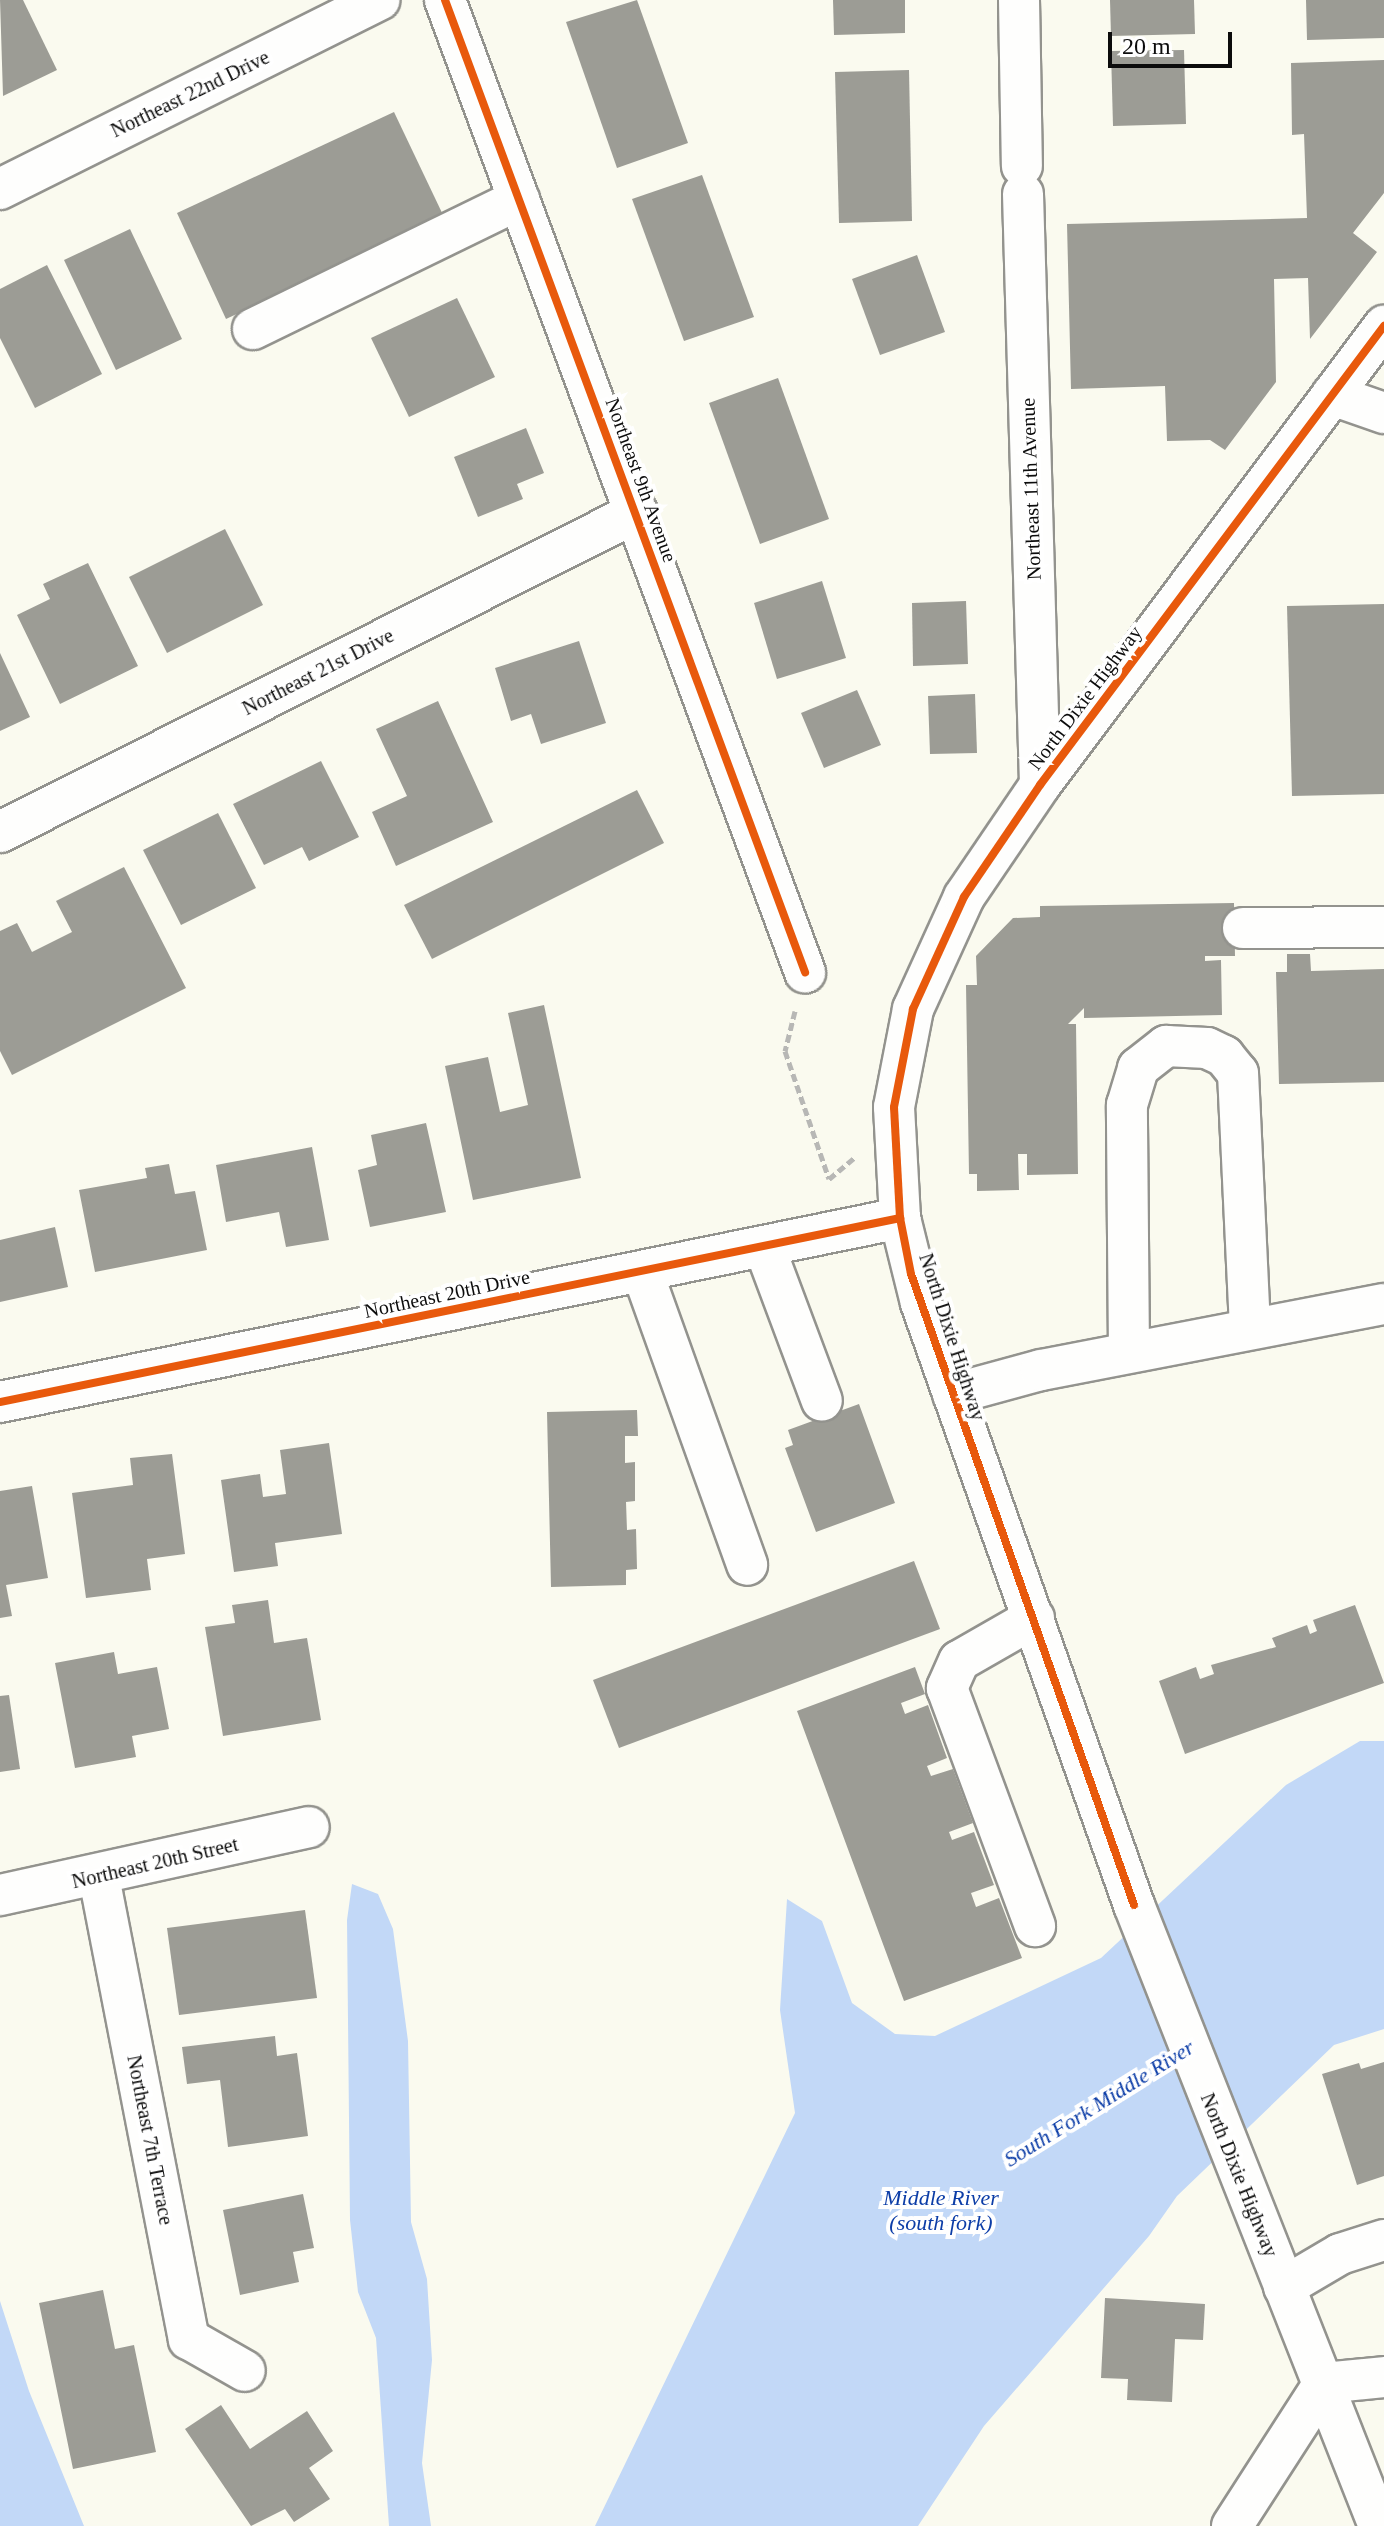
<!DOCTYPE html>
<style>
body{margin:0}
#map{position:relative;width:1384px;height:2526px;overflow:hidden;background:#fafaef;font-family:Georgia,serif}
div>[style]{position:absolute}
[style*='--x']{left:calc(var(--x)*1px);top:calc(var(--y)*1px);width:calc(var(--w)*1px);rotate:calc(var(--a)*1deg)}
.water>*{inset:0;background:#c2d8f7}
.building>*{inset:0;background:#9c9c95}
.path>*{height:5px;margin-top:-2.5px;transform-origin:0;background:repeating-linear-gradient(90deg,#b7b7b5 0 8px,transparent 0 12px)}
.roads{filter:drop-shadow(2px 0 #93938e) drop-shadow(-2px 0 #93938e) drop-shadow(0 2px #93938e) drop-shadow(0 -2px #93938e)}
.minor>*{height:40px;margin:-20px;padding:0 20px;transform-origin:20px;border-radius:20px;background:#fefefd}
.cycleway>*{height:8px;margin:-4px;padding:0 4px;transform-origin:4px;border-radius:4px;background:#e8590c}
span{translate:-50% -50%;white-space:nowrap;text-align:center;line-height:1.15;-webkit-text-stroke:8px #fff;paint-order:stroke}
.street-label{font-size:20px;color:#0c0c0c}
.water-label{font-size:22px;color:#0c3da7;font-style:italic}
.scale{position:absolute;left:1108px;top:32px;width:124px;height:36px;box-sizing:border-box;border:4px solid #0c0c0c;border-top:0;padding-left:10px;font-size:24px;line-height:28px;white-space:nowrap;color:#0c0c0c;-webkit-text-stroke:6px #fff;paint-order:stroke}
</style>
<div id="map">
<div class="water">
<i style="clip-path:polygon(1360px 1741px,1384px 1741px,1384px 2029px,1334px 2045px,1177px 2196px,1149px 2236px,984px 2426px,918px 2526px,595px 2526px,795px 2113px,780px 2010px,787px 1899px,822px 1921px,852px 2003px,895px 2034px,935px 2036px,1101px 1958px,1286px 1785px)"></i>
<i style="clip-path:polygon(352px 1884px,378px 1894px,393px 1929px,408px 2041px,411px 2222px,427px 2279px,432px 2360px,422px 2463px,431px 2526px,389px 2526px,376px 2338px,358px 2292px,350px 2220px,347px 1920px)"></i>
<i style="clip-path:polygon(0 2301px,29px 2391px,84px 2526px,0 2526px)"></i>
</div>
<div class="building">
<i style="clip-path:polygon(0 0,23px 0,57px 70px,3px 96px)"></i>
<i style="clip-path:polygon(637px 0,688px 143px,617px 168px,566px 22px)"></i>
<i style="clip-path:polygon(833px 0,905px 0,905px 33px,834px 35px)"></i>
<i style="clip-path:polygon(1110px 0,1194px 0,1195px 34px,1111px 36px)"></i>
<i style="clip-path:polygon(1306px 0,1384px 0,1384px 38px,1307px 40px)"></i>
<i style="clip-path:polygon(1184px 50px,1186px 124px,1113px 126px,1111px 51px)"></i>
<i style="clip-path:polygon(1384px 60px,1384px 193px,1353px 233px,1377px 252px,1310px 339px,1308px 278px,1274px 279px,1276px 382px,1225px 450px,1210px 440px,1167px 441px,1165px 386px,1071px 389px,1067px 224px,1307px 218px,1304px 134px,1292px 135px,1291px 63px)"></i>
<i style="clip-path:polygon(909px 70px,912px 221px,839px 223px,835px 72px)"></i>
<i style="clip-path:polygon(394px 112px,444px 217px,226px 319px,177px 213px)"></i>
<i style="clip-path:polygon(702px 175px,754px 317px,684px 341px,632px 199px)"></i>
<i style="clip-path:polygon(130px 229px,182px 339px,116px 370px,64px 260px)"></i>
<i style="clip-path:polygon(917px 255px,945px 332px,880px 355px,852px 279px)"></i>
<i style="clip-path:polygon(47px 265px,102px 374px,35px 408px,0 338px,0 289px)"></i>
<i style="clip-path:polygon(457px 298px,495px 377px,409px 417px,371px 338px)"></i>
<i style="clip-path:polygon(778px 378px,829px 519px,760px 544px,709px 403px)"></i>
<i style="clip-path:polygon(526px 428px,544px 473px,517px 484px,523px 499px,478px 517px,454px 457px)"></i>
<i style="clip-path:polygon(225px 529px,263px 605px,167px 653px,129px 577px)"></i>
<i style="clip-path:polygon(88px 563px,138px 666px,60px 704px,17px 615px,50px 599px,43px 584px)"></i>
<i style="clip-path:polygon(822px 581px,846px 658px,777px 679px,754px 603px)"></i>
<i style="clip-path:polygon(966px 601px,968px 664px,913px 666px,912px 603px)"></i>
<i style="clip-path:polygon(1384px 604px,1384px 794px,1292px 796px,1287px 606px)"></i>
<i style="clip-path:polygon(579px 641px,606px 723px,541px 744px,531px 714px,511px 721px,495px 668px)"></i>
<i style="clip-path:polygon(0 653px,30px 717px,0 731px)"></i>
<i style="clip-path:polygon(857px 690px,881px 745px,824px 768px,801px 713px)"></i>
<i style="clip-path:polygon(975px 694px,977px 753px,930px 754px,928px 696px)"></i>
<i style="clip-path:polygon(438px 701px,493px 822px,396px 866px,372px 812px,407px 796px,376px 729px)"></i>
<i style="clip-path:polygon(321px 761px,359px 837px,309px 861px,302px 847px,264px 865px,233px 804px)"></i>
<i style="clip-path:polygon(637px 790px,664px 843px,432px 959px,404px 905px)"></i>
<i style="clip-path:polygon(218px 813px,256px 888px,181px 925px,143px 850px)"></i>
<i style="clip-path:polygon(124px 867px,186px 988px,12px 1075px,0 1051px,0 931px,17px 923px,32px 952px,72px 932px,56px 901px)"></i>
<i style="clip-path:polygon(1234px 903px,1235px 956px,1205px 956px,1205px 961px,1221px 960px,1222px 1015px,1084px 1018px,1084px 1008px,1068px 1024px,1076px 1024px,1078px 1174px,1027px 1175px,1027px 1154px,1018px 1154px,1019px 1190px,977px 1191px,977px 1174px,969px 1174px,966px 985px,977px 985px,976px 956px,1013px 918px,1040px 917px,1040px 906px)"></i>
<i style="clip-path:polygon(1287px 954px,1310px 954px,1311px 971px,1384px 969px,1384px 1082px,1279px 1084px,1276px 972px,1287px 972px)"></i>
<i style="clip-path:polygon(544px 1005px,581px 1178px,473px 1200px,445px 1066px,488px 1057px,500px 1112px,528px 1105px,508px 1013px)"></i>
<i style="clip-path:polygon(426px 1123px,446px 1212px,370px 1227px,358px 1170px,377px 1165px,371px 1135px)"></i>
<i style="clip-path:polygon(312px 1147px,329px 1240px,286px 1247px,279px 1212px,226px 1222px,216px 1165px)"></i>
<i style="clip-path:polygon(169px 1164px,175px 1194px,195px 1191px,207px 1250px,95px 1272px,79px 1190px,147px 1178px,145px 1168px)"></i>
<i style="clip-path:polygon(55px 1227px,68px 1287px,0 1302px,0 1240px)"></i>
<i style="clip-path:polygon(859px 1404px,895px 1503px,816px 1532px,785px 1448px,793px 1445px,788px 1430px)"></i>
<i style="clip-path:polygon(637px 1410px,638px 1436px,625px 1436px,625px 1463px,635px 1462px,635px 1501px,626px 1502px,627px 1530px,636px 1529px,637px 1569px,626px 1570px,626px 1585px,551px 1587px,547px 1412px)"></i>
<i style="clip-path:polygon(329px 1443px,342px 1534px,275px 1543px,278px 1566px,234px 1572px,221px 1480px,260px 1474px,263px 1497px,286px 1494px,280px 1450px)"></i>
<i style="clip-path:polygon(172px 1454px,185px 1554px,147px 1559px,151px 1590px,86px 1598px,72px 1493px,133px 1485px,130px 1458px)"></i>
<i style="clip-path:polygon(32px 1486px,48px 1578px,6px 1585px,12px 1616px,0 1618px,0 1491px)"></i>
<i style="clip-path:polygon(914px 1561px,940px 1629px,619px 1748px,593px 1680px)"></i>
<i style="clip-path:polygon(268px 1600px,274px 1643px,307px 1638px,321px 1720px,223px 1736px,205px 1627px,235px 1623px,232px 1605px)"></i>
<i style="clip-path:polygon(1355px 1605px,1384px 1683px,1185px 1754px,1159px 1681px,1196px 1667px,1200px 1679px,1214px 1674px,1211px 1665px,1276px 1647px,1272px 1638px,1307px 1625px,1310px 1634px,1317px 1631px,1313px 1620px)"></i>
<i style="clip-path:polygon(114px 1652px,118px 1674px,157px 1667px,169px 1729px,132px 1736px,136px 1757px,75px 1768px,55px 1663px)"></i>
<i style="clip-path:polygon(915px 1667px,925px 1694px,901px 1703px,905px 1714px,928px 1705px,947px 1758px,927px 1766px,931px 1776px,953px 1769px,973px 1823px,949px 1832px,952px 1840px,974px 1832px,994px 1885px,971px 1893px,976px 1907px,999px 1898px,1022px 1958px,904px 2001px,797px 1711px)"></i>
<i style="clip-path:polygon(9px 1695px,20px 1769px,0 1772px,0 1696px)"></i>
<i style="clip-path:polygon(305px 1910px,317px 1998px,179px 2015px,167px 1928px)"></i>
<i style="clip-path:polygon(275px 2036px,277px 2056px,297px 2053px,308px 2136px,228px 2147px,220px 2080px,187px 2084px,182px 2047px)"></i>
<i style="clip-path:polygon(1384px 2062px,1384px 2176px,1357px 2185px,1322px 2074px,1359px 2063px,1361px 2069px)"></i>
<i style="clip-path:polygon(303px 2194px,314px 2248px,293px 2252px,299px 2282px,240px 2295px,223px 2210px)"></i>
<i style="clip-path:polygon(103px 2290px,115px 2349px,134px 2345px,156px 2452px,73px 2469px,39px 2303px)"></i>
<i style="clip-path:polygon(1105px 2298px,1205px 2304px,1203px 2340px,1175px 2339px,1172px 2402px,1127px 2400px,1128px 2379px,1101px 2378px)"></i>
<i style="clip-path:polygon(221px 2405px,250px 2449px,307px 2411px,333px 2451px,309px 2468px,330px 2499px,294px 2522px,285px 2509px,251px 2526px,185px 2429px)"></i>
</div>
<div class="path">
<i style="--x:795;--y:1011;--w:41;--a:104"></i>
<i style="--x:785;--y:1051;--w:135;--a:71"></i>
<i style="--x:829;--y:1179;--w:34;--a:-40"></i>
</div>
<div class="roads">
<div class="minor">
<i style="--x:445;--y:0;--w:1037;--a:69.68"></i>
<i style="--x:1019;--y:0;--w:166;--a:89"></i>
<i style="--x:0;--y:189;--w:424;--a:-26.5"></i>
<i style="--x:1023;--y:194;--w:591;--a:88.35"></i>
<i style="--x:253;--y:329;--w:296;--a:-26"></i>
<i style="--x:1332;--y:395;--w:55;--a:19.1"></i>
<i style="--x:0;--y:832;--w:713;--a:-26.67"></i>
<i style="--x:1243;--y:928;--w:141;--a:-0.4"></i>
<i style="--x:764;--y:1246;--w:165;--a:69.5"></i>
<i style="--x:642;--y:1271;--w:312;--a:70.3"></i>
<i style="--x:1129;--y:1352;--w:247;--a:-90.5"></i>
<i style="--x:1127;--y:1105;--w:39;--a:-73"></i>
<i style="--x:1138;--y:1068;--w:36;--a:-38"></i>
<i style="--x:1166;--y:1046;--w:41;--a:2.8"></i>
<i style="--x:1207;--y:1048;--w:19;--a:25"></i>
<i style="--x:1224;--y:1056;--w:22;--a:51"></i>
<i style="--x:1238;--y:1073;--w:255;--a:87.3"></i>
<i style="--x:953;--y:1394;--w:91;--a:-15.3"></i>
<i style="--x:1041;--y:1370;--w:349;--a:-10.9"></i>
<i style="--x:0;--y:1402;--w:919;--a:-11.55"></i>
<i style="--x:1034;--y:1618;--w:86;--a:150.2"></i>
<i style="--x:959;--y:1661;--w:30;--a:114"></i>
<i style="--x:947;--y:1688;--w:254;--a:69.7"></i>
<i style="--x:99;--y:1877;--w:471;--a:79"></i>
<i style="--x:189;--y:2339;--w:64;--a:29.7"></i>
<i style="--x:0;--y:1895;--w:316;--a:-12.4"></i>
<i style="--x:1284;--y:2287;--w:65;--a:-30.5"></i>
<i style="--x:1340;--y:2254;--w:46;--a:-17.7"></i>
<i style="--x:1232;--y:2526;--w:170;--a:-57.2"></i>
<i style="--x:1324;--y:2383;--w:60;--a:-5.7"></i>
<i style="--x:1379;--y:2526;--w:668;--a:-111.53"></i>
<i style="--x:1134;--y:1905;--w:639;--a:-109.48"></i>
<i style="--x:921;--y:1303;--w:88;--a:-103.9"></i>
<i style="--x:900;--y:1218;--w:111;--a:-93.1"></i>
<i style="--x:894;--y:1107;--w:100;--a:-79"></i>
<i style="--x:913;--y:1009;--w:123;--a:-65.5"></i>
<i style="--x:964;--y:897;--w:135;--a:-55.8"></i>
<i style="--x:1040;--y:785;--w:574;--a:-53.15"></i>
</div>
</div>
<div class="cycleway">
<i style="--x:445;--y:0;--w:1037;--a:69.68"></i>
<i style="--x:0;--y:1402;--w:919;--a:-11.55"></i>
<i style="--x:1134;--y:1905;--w:669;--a:-109.46"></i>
<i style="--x:911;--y:1274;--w:57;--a:-101.1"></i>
<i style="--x:900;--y:1218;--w:111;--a:-93.1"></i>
<i style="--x:894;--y:1107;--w:100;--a:-79"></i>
<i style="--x:913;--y:1009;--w:123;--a:-65.5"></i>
<i style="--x:964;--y:897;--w:135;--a:-55.8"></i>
<i style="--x:1040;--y:785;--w:574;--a:-53.15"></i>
</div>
<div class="street-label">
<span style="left:190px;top:94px;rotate:-26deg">Northeast 22nd Drive</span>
<span style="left:641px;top:480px;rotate:70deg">Northeast 9th Avenue</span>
<span style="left:1031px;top:489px;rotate:-92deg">Northeast 11th Avenue</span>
<span style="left:318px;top:672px;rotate:-27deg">Northeast 21st Drive</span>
<span style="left:1085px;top:698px;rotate:-53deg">North Dixie Highway</span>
<span style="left:447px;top:1294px;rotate:-12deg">Northeast 20th Drive</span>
<span style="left:952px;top:1337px;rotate:72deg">North Dixie Highway</span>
<span style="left:155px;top:1863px;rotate:-13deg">Northeast 20th Street</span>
<span style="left:150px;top:2140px;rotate:79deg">Northeast 7th Terrace</span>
<span style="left:1239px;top:2175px;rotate:68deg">North Dixie Highway</span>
</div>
<div class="water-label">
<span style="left:1099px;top:2103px;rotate:-32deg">South Fork Middle River</span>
<span style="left:941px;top:2210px">Middle River<br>(south fork)</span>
</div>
<div class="scale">20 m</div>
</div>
